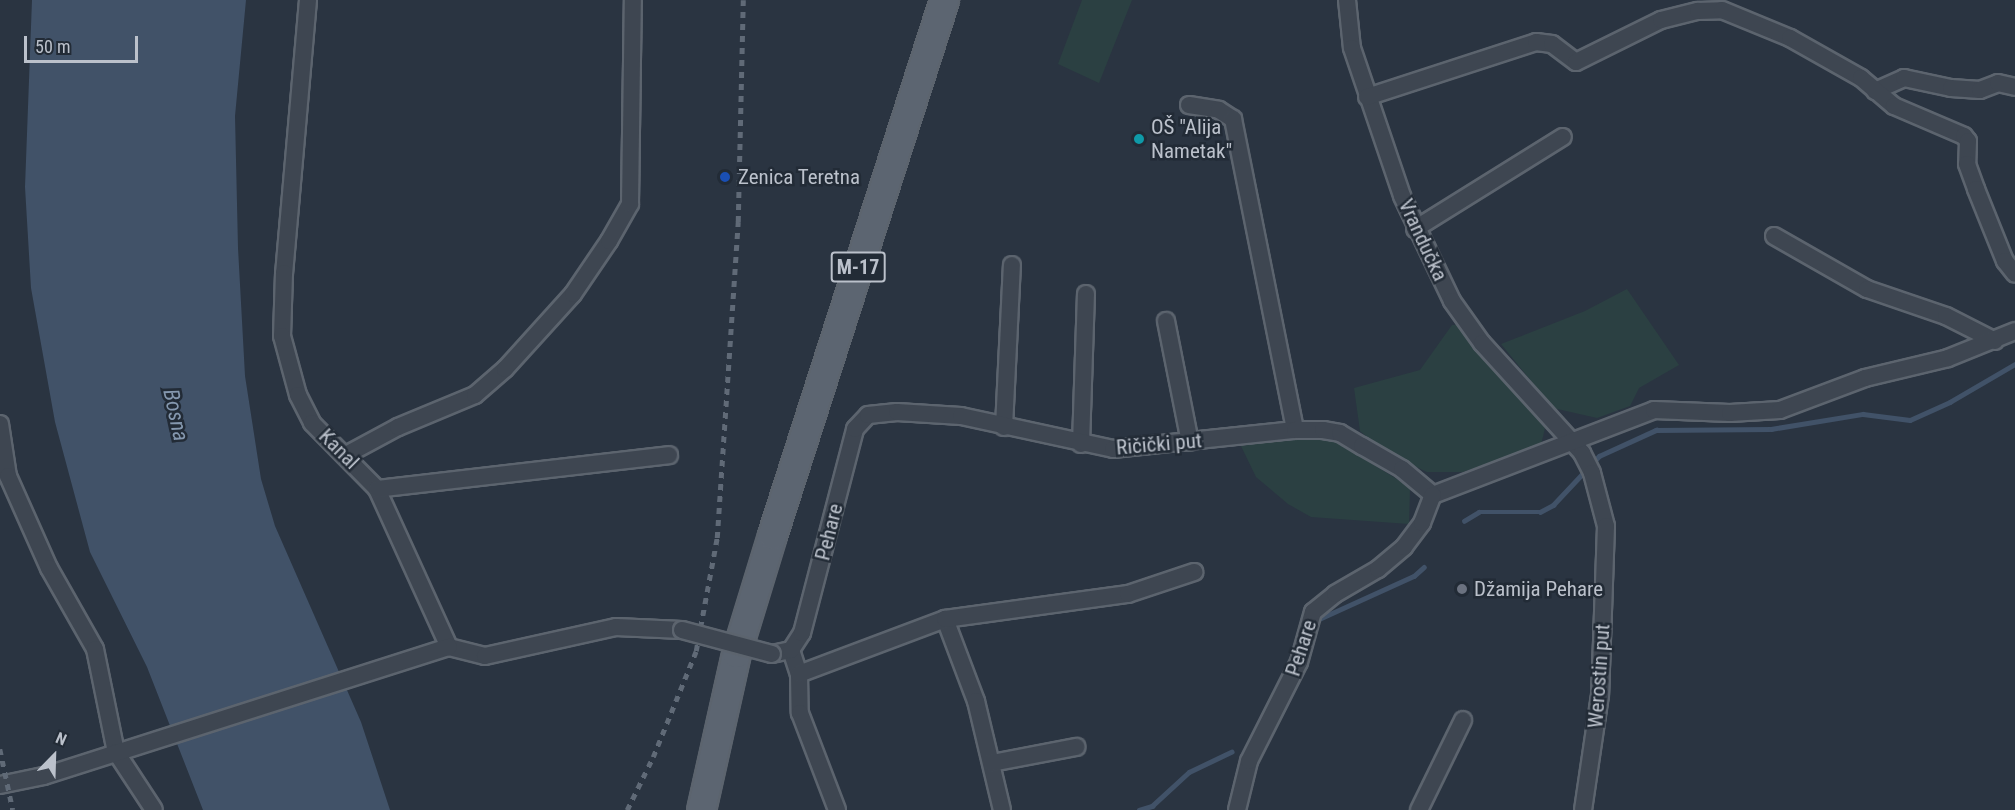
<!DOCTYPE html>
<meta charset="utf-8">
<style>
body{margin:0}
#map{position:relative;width:2015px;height:810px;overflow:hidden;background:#2a3441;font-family:"Roboto Condensed",sans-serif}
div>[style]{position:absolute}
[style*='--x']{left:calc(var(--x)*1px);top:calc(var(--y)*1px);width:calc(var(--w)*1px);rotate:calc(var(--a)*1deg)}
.green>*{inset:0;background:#2b4042}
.water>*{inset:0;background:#415268}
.stream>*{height:4.5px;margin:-2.25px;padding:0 2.25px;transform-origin:2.25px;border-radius:2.25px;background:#415268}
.roads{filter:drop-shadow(2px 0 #5c646e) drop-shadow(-2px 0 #5c646e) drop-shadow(0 2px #5c646e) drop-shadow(0 -2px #5c646e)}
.street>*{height:16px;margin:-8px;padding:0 8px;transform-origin:8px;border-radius:8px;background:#3e4651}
.primary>*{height:27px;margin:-13.5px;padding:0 13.5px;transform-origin:13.5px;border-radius:13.5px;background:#5c6571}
.rail>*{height:4.5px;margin-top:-2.25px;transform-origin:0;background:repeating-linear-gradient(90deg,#606a77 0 6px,transparent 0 12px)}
.bridges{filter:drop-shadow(2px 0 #5c646e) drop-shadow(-2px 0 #5c646e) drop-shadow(0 2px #5c646e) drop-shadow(0 -2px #5c646e)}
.street-bridge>*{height:16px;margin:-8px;padding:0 8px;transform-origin:8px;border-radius:8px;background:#3e4651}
.dots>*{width:16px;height:16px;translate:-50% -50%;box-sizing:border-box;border:3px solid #222b36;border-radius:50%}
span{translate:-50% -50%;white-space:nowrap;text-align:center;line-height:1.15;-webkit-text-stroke:5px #222b36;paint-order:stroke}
.shield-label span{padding:2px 4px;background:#222b36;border:2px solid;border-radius:4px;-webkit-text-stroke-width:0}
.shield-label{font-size:20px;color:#bbc1cb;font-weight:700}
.poi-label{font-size:21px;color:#bbc1cb}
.left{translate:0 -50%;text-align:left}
.street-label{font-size:21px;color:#bbc1cb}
.water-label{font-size:22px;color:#8598af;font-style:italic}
.north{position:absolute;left:24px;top:726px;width:60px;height:60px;-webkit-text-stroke:4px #222b36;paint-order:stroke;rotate:23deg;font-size:16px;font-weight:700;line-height:24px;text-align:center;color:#bbc1cb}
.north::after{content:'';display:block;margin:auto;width:21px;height:27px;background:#bbc1cb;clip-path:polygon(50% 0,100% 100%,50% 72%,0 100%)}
.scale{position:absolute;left:24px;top:36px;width:114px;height:27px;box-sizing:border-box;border:3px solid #bbc1cb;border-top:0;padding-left:8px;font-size:18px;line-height:21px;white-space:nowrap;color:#bbc1cb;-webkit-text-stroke:4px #222b36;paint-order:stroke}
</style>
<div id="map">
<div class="green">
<i style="clip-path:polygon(1082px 0,1132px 0,1099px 83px,1058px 64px)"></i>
<i style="clip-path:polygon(1627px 289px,1679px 365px,1639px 388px,1630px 406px,1597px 418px,1553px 408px,1501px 344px,1585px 311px)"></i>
<i style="clip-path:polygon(1452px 325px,1458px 325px,1545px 428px,1541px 445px,1463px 472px,1427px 472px,1386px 453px,1360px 431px,1354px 388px,1420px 370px)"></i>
<i style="clip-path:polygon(1307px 437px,1328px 437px,1410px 487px,1409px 524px,1311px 517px,1288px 504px,1256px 477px,1241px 446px)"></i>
</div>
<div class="water">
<i style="clip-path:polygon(32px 0,246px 0,235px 116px,238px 248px,245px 376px,261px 479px,275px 526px,361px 722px,390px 810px,203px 810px,147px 667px,90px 552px,55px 422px,31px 288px,25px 187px)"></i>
</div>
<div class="stream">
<i style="--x:1464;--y:521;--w:17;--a:-31"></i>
<i style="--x:1479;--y:512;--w:61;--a:0"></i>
<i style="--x:1540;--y:512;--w:15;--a:-28"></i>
<i style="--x:1553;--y:505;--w:67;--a:-46.8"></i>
<i style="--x:1599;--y:456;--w:63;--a:-24.5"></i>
<i style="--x:1656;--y:430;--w:115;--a:-0.5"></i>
<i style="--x:1771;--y:429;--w:93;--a:-9.3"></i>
<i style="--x:1863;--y:414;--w:47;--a:7.3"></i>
<i style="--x:1910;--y:420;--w:44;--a:-24.2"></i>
<i style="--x:1950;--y:402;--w:75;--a:-30.3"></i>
<i style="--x:1319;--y:619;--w:104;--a:-24.4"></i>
<i style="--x:1414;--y:576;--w:13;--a:-42"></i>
<i style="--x:1139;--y:810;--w:14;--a:-17"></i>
<i style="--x:1152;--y:806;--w:50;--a:-42.6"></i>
<i style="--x:1189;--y:772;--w:47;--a:-25.5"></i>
</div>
<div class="roads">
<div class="street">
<i style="--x:308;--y:0;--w:274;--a:95"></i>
<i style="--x:284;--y:273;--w:63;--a:91.8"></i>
<i style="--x:282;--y:336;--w:61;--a:74.8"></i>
<i style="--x:298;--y:395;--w:31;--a:63"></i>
<i style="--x:312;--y:423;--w:93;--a:45.4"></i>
<i style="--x:377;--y:489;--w:174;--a:65.5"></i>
<i style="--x:449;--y:647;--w:37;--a:14"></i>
<i style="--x:485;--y:656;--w:134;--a:-12.5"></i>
<i style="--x:616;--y:627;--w:66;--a:2.6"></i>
<i style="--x:1347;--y:0;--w:48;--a:84.1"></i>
<i style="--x:1352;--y:48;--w:156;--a:71.3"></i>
<i style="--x:1402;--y:196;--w:116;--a:64.5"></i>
<i style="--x:1452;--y:301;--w:52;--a:54.5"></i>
<i style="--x:1482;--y:343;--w:149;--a:47.7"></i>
<i style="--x:1582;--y:453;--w:22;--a:63"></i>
<i style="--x:1592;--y:473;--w:55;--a:75.2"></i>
<i style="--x:1606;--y:526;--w:169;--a:92"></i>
<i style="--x:1600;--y:695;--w:116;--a:98.4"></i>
<i style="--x:1875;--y:91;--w:32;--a:-24"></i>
<i style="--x:1904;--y:78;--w:48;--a:12"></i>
<i style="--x:1951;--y:88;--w:29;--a:4"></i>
<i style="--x:1980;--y:90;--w:19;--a:-21"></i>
<i style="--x:1998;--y:83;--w:17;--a:13"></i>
<i style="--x:1367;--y:97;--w:178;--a:-18"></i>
<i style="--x:1536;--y:42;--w:16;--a:7"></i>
<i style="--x:1552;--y:44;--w:30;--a:37"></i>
<i style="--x:1576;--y:62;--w:95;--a:-26.3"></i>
<i style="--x:1661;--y:20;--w:38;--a:-14"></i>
<i style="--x:1698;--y:11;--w:24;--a:-2"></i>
<i style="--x:1722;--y:10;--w:74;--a:22.4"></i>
<i style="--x:1790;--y:38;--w:81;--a:29.4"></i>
<i style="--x:1861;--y:78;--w:43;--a:40.3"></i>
<i style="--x:1894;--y:106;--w:76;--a:23.2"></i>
<i style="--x:1964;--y:136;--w:6;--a:51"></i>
<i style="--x:1968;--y:141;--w:23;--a:92"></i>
<i style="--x:1967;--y:164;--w:27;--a:70"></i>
<i style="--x:1976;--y:189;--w:78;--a:68.1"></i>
<i style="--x:2005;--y:261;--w:16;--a:52"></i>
<i style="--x:1189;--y:105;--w:30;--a:9"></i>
<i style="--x:1219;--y:110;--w:17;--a:33"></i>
<i style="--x:1233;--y:119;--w:317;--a:78.7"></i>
<i style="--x:1415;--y:229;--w:174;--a:-31.9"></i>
<i style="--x:1774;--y:236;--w:107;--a:29.7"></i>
<i style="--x:1867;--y:289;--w:83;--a:18.9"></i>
<i style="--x:1946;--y:316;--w:55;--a:27"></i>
<i style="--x:1166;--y:321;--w:123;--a:78.8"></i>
<i style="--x:0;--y:424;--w:53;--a:81.3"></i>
<i style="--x:8;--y:476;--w:101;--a:66"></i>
<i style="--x:49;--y:568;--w:93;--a:60.4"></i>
<i style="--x:95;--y:649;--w:105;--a:78.5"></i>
<i style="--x:116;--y:752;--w:69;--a:56.8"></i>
<i style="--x:1004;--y:427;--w:162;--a:-87.2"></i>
<i style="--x:1081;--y:444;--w:150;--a:-88.1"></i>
<i style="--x:346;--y:455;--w:59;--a:-28.3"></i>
<i style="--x:398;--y:427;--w:83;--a:-22.6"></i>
<i style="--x:475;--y:395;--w:40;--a:-41"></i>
<i style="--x:505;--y:369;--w:101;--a:-47.8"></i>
<i style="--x:573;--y:294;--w:64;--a:-55.8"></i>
<i style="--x:609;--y:241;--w:43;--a:-60.4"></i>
<i style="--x:630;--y:204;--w:204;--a:-89.2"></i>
<i style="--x:377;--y:489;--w:294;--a:-6.6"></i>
<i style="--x:1433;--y:495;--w:237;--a:-21"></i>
<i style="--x:1654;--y:410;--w:76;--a:2.3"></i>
<i style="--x:1730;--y:413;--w:50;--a:-3.4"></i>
<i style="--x:1780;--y:410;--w:91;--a:-20.6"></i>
<i style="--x:1865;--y:378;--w:85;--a:-13.5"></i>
<i style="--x:1948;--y:358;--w:72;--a:-21.9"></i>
<i style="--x:945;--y:619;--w:88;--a:69.3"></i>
<i style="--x:976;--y:701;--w:112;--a:76.6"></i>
<i style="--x:791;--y:650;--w:25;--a:72"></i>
<i style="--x:799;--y:674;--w:39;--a:89"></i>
<i style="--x:800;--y:713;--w:104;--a:69.1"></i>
<i style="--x:772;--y:654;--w:19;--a:-12"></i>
<i style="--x:791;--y:650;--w:20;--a:-57"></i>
<i style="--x:802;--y:633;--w:211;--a:-75.4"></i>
<i style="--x:855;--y:429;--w:19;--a:-47"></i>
<i style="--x:868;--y:415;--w:29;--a:-6"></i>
<i style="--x:897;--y:412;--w:64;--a:3.6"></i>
<i style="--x:961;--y:416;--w:156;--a:12.2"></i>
<i style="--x:1113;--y:449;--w:183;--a:-6"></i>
<i style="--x:1295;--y:430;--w:28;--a:0"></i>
<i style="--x:1323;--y:430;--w:17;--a:10"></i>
<i style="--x:1340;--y:433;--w:26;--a:31"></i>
<i style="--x:1362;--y:446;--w:46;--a:29.9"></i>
<i style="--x:1402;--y:469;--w:40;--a:40"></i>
<i style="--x:799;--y:674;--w:156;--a:-20.6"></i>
<i style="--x:945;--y:619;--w:185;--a:-7.8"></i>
<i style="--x:1128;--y:594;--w:70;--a:-18.4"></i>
<i style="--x:992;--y:763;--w:86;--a:-10.8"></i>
<i style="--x:0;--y:785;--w:45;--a:-11.6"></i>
<i style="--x:44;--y:776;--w:425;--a:-17.7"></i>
<i style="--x:1237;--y:810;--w:50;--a:-76.2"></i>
<i style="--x:1249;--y:761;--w:111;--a:-63.2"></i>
<i style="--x:1299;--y:662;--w:52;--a:-74.4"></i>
<i style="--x:1313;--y:612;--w:28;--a:-39"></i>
<i style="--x:1335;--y:594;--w:50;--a:-30.2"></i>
<i style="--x:1378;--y:569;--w:34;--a:-40"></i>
<i style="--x:1404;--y:547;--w:30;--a:-53"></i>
<i style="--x:1422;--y:523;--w:30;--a:-69"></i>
<i style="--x:1419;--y:810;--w:100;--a:-63.9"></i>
</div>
<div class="primary">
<i style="--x:701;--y:810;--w:161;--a:-77.4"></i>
<i style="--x:736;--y:653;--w:123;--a:-73"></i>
<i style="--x:772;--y:535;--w:562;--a:-72.18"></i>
</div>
</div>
<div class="rail">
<i style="--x:0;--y:749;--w:62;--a:78"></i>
<i style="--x:627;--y:810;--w:59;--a:-63.9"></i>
<i style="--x:653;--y:757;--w:114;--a:-67.9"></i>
<i style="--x:696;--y:651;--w:115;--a:-79.5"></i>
<i style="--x:717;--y:538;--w:317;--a:-86.2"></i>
<i style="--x:738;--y:222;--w:222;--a:-88.7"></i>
</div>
<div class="bridges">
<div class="street-bridge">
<i style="--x:682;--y:630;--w:93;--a:14.9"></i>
</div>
</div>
<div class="dots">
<i style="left:1139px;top:139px;background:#0f9aa8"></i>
<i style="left:725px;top:177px;background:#1a4fb4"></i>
<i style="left:1462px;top:589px;background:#6b7280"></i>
</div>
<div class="shield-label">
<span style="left:858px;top:267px">M-17</span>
</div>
<div class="poi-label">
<span class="left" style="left:1151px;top:139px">OŠ "Alija<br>Nametak"</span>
<span class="left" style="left:738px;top:177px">Zenica Teretna</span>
<span class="left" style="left:1474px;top:589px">Džamija Pehare</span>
</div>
<div class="street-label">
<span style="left:1423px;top:240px;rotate:65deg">Vrandučka</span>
<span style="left:1159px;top:444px;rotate:-5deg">Ričički put</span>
<span style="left:339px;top:449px;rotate:45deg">Kanal</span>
<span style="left:829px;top:532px;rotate:-76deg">Pehare</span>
<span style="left:1301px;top:648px;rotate:-72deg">Pehare</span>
<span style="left:1599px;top:676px;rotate:-86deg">Werostin put</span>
</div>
<div class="water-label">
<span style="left:176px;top:415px;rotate:78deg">Bosna</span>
</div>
<div class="north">N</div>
<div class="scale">50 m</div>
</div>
